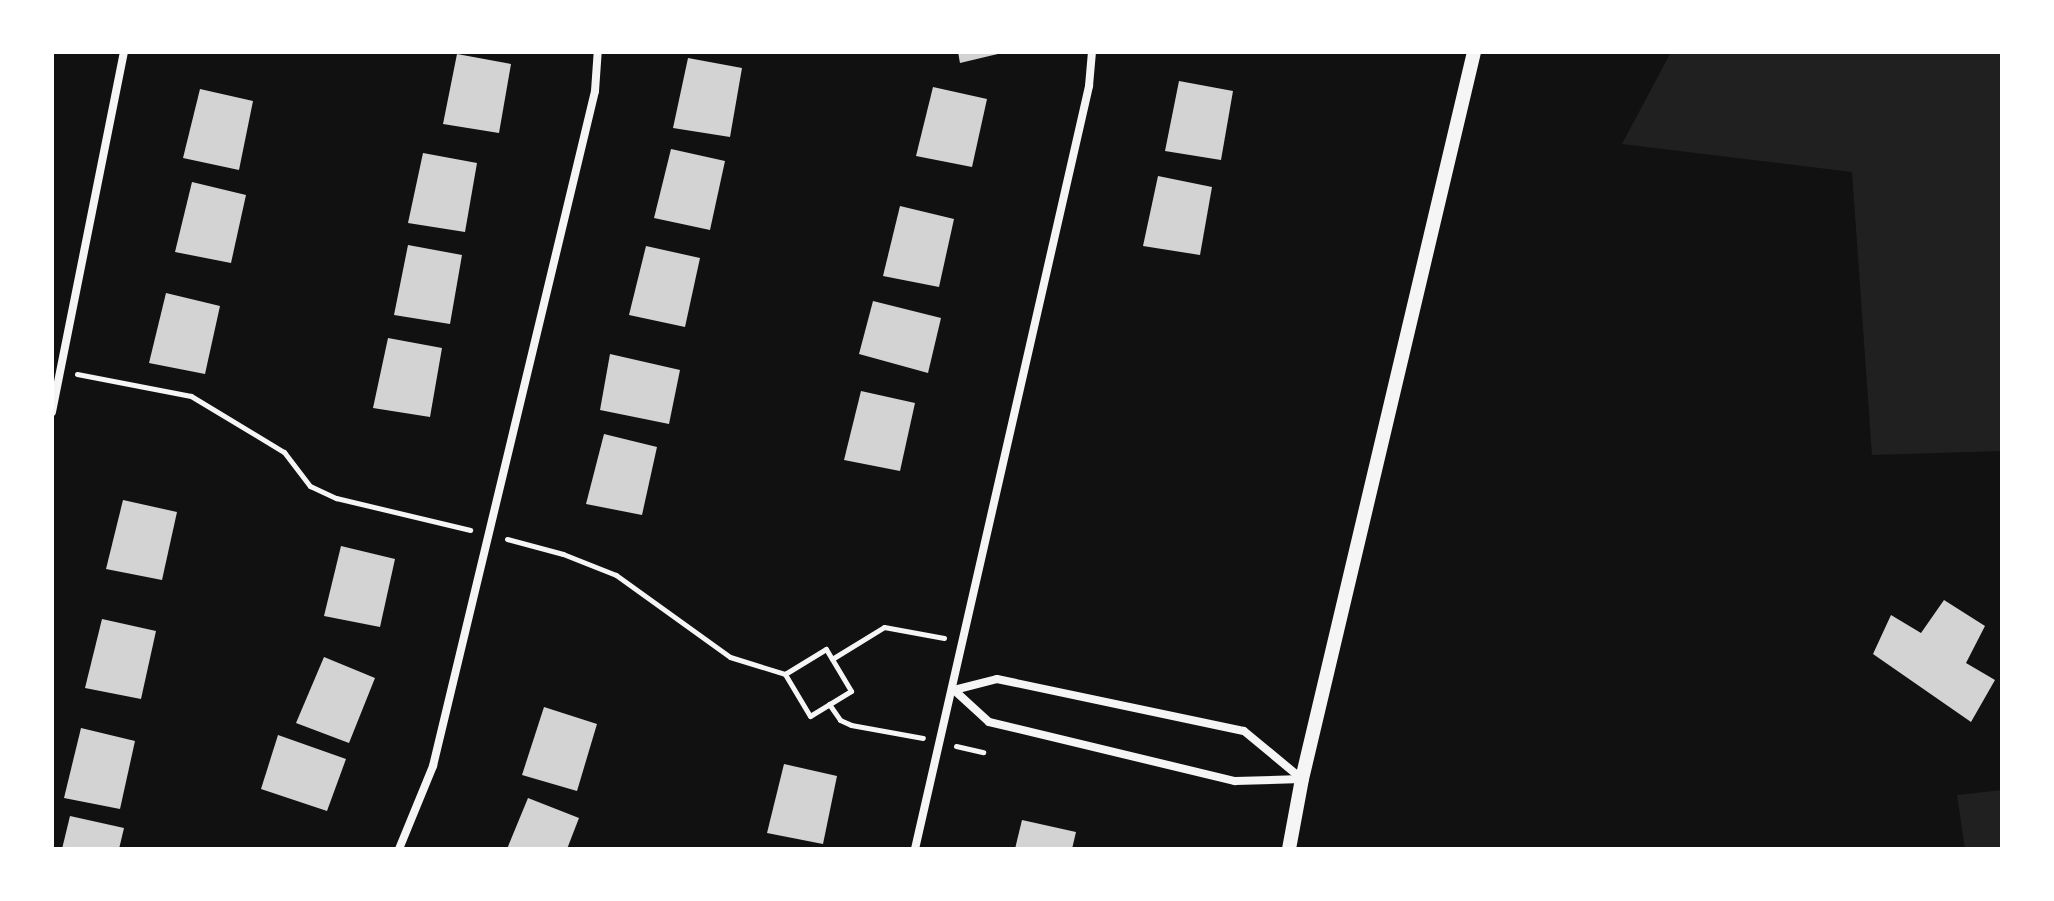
<!DOCTYPE html>
<style>
body{margin:0}
#map{position:relative;width:2054px;height:901px;overflow:hidden;background:#111;font-family:"IBM Plex Sans",sans-serif}
div>[style]{position:absolute}
[style*='--x']{left:calc(var(--x)*1px);top:calc(var(--y)*1px);width:calc(var(--w)*1px);rotate:calc(var(--a)*1deg)}
.green>*{inset:0;background:#202020}
.building>*{inset:0;background:#d3d3d3}
.path>*{height:5px;margin:-2.5px;padding:0 2.5px;transform-origin:2.5px;border-radius:2.5px;background:#f5f5f5}
.minor>*{height:8px;margin:-4px;padding:0 4px;transform-origin:4px;border-radius:4px;background:#f5f5f5}
.tertiary>*{height:14px;margin:-7px;padding:0 7px;transform-origin:7px;border-radius:7px;background:#f5f5f5}
span{translate:-50% -50%;white-space:nowrap;text-align:center;line-height:1.15;-webkit-text-stroke:7px #fff;paint-order:stroke}
.frame{position:absolute;inset:0;border:54px solid #fff;pointer-events:none}
</style>
<div id="map">
<div class="green">
<i style="clip-path:polygon(1671px 52px,2002px 52px,2002px 451px,1872px 455px,1852px 172px,1622px 144px)"></i>
<i style="clip-path:polygon(2002px 790px,2002px 849px,1965px 849px,1957px 795px)"></i>
</div>
<div class="building">
<i style="clip-path:polygon(958px 52px,1002px 52px,1002px 53px,960px 63px)"></i>
<i style="clip-path:polygon(457px 54px,511px 64px,499px 133px,443px 124px)"></i>
<i style="clip-path:polygon(688px 58px,742px 68px,730px 137px,673px 128px)"></i>
<i style="clip-path:polygon(1179px 81px,1233px 91px,1221px 160px,1165px 151px)"></i>
<i style="clip-path:polygon(933px 87px,987px 99px,972px 167px,916px 156px)"></i>
<i style="clip-path:polygon(200px 89px,253px 101px,239px 170px,183px 158px)"></i>
<i style="clip-path:polygon(671px 149px,725px 161px,710px 230px,654px 218px)"></i>
<i style="clip-path:polygon(423px 153px,477px 163px,465px 232px,408px 223px)"></i>
<i style="clip-path:polygon(1158px 176px,1212px 187px,1200px 255px,1143px 246px)"></i>
<i style="clip-path:polygon(192px 182px,246px 195px,231px 263px,175px 252px)"></i>
<i style="clip-path:polygon(900px 206px,954px 219px,939px 287px,883px 276px)"></i>
<i style="clip-path:polygon(408px 245px,462px 255px,450px 324px,394px 315px)"></i>
<i style="clip-path:polygon(646px 246px,700px 258px,685px 327px,629px 315px)"></i>
<i style="clip-path:polygon(166px 293px,220px 306px,205px 374px,149px 363px)"></i>
<i style="clip-path:polygon(873px 301px,941px 318px,928px 373px,859px 354px)"></i>
<i style="clip-path:polygon(388px 338px,442px 348px,430px 417px,373px 408px)"></i>
<i style="clip-path:polygon(610px 354px,680px 370px,669px 424px,600px 410px)"></i>
<i style="clip-path:polygon(861px 391px,915px 403px,900px 471px,844px 460px)"></i>
<i style="clip-path:polygon(604px 434px,657px 447px,642px 515px,586px 504px)"></i>
<i style="clip-path:polygon(123px 500px,177px 512px,162px 580px,106px 569px)"></i>
<i style="clip-path:polygon(341px 546px,395px 559px,380px 627px,324px 616px)"></i>
<i style="clip-path:polygon(1944px 600px,1985px 626px,1966px 663px,1995px 680px,1971px 722px,1873px 654px,1891px 615px,1921px 633px)"></i>
<i style="clip-path:polygon(102px 619px,156px 631px,141px 699px,85px 688px)"></i>
<i style="clip-path:polygon(324px 657px,375px 678px,349px 743px,296px 723px)"></i>
<i style="clip-path:polygon(544px 707px,597px 724px,577px 791px,522px 775px)"></i>
<i style="clip-path:polygon(81px 728px,135px 741px,120px 809px,64px 798px)"></i>
<i style="clip-path:polygon(278px 735px,346px 759px,327px 811px,261px 789px)"></i>
<i style="clip-path:polygon(784px 764px,837px 776px,823px 844px,767px 833px)"></i>
<i style="clip-path:polygon(528px 798px,579px 818px,567px 849px,507px 849px)"></i>
<i style="clip-path:polygon(70px 816px,124px 828px,119px 849px,62px 849px)"></i>
<i style="clip-path:polygon(1022px 820px,1076px 832px,1072px 849px,1015px 849px)"></i>
</div>
<div class="path">
<i style="--x:77;--y:374;--w:116;--a:10.9"></i>
<i style="--x:191;--y:396;--w:109;--a:31.1"></i>
<i style="--x:284;--y:452;--w:43;--a:52.6"></i>
<i style="--x:310;--y:486;--w:29;--a:25"></i>
<i style="--x:336;--y:498;--w:138;--a:13.4"></i>
<i style="--x:507;--y:539;--w:58;--a:15"></i>
<i style="--x:563;--y:554;--w:57;--a:21.6"></i>
<i style="--x:616;--y:575;--w:140;--a:35.7"></i>
<i style="--x:730;--y:657;--w:58;--a:17.2"></i>
<i style="--x:826;--y:649;--w:49;--a:59.2"></i>
<i style="--x:851;--y:691;--w:48;--a:148.6"></i>
<i style="--x:810;--y:716;--w:49;--a:-120.8"></i>
<i style="--x:785;--y:674;--w:48;--a:-31.4"></i>
<i style="--x:832;--y:659;--w:61;--a:-31.6"></i>
<i style="--x:884;--y:627;--w:61;--a:10.4"></i>
<i style="--x:829;--y:704;--w:19;--a:55"></i>
<i style="--x:840;--y:720;--w:12;--a:24"></i>
<i style="--x:851;--y:725;--w:73;--a:10.2"></i>
<i style="--x:956;--y:746;--w:28;--a:13"></i>
</div>
<div class="minor">
<i style="--x:52;--y:412;--w:367;--a:-78.7"></i>
<i style="--x:954;--y:690;--w:44;--a:-14.3"></i>
<i style="--x:997;--y:679;--w:252;--a:11.9"></i>
<i style="--x:1244;--y:731;--w:75;--a:39.6"></i>
<i style="--x:954;--y:690;--w:47;--a:42.4"></i>
<i style="--x:989;--y:722;--w:253;--a:13.5"></i>
<i style="--x:1235;--y:781;--w:67;--a:-1.7"></i>
<i style="--x:399;--y:849;--w:90;--a:-67.7"></i>
<i style="--x:433;--y:766;--w:694;--a:-76.5"></i>
<i style="--x:595;--y:91;--w:39;--a:-86"></i>
<i style="--x:915;--y:849;--w:783;--a:-77.15"></i>
<i style="--x:1089;--y:86;--w:34;--a:-85"></i>
</div>
<div class="tertiary">
<i style="--x:1289;--y:849;--w:71;--a:-79.5"></i>
<i style="--x:1302;--y:779;--w:747;--a:-76.69"></i>
</div>
<div class="frame"></div>
</div>
